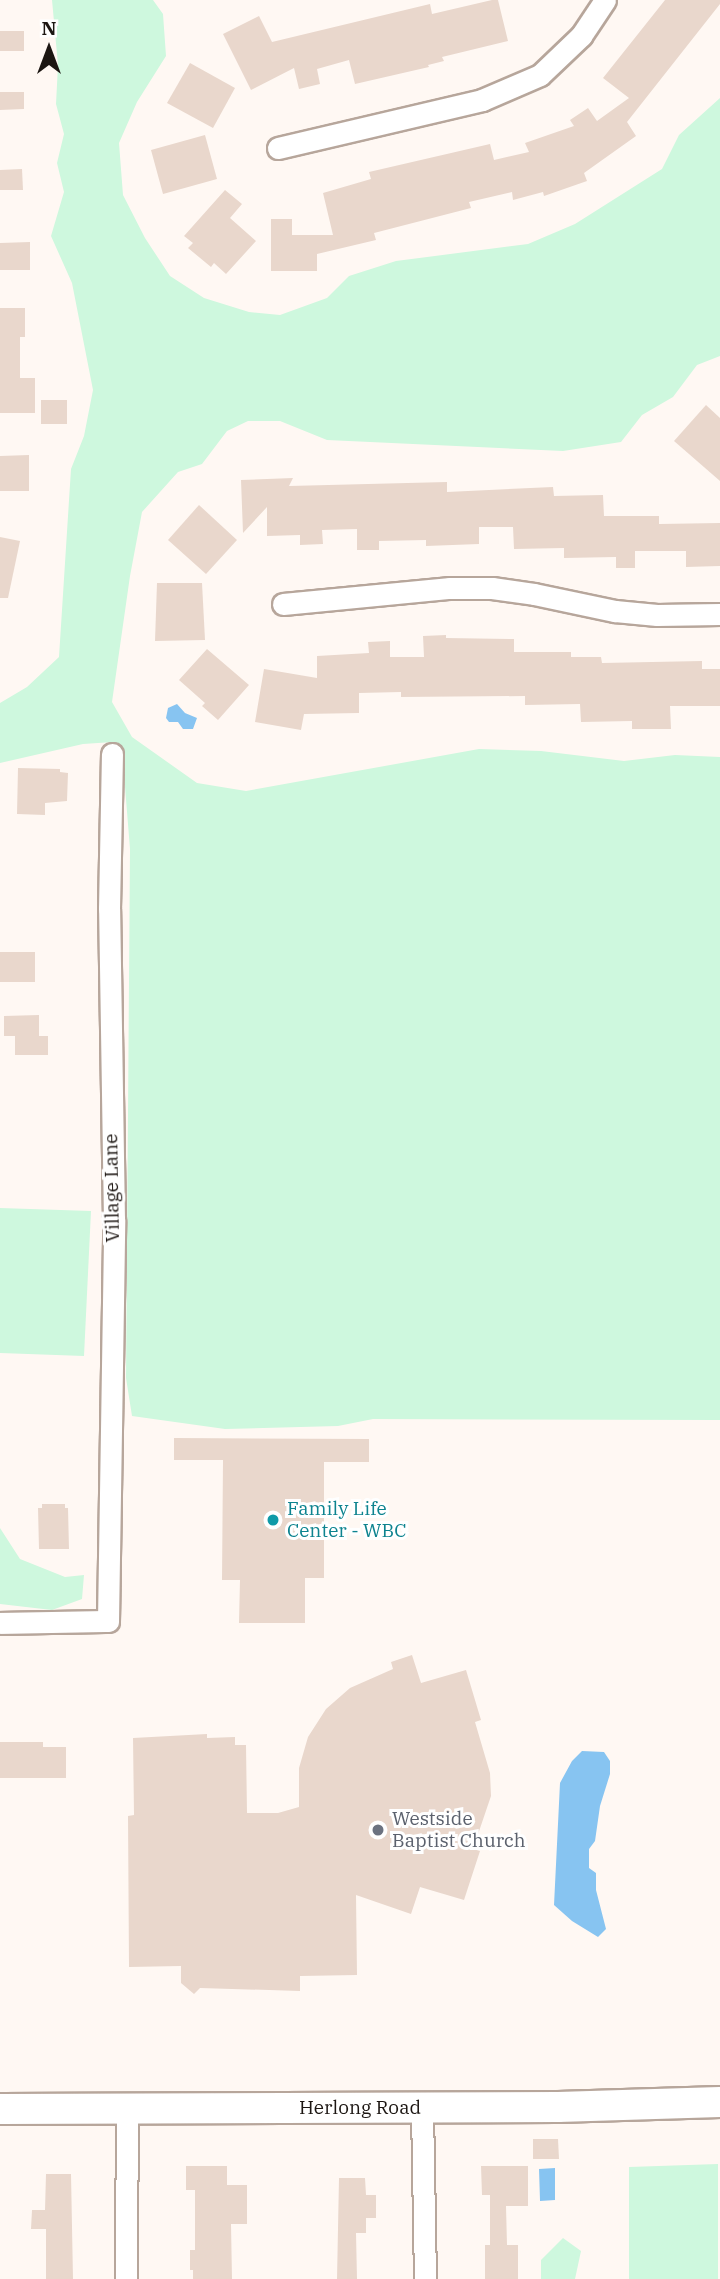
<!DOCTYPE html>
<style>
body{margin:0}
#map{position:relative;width:720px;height:2279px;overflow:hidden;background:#fff8f3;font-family:"IBM Plex Serif",serif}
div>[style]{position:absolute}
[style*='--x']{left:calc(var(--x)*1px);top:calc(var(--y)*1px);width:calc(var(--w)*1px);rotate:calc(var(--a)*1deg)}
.green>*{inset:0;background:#cef8de}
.water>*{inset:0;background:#87c4f1}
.building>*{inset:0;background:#e9d7cc}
.roads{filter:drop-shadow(2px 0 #b7a69b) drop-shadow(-2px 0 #b7a69b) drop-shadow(0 2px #b7a69b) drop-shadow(0 -2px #b7a69b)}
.street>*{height:21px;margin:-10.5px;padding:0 10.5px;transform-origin:10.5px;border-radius:10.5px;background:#fff}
.secondary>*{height:30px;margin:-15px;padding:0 15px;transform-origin:15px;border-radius:15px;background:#fff}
.dots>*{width:19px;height:19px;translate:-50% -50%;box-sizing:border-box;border:4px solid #fff;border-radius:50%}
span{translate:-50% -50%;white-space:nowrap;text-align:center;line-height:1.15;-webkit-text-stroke:6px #fff;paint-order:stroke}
.street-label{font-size:19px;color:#1c1612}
.culture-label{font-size:19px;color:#0d838f}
.left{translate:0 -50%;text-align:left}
.worship-label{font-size:19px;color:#5b616d}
.north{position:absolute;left:14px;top:14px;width:70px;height:70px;-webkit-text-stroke:5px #fff;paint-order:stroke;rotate:0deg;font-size:19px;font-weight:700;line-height:28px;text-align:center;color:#1c1612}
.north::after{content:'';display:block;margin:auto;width:24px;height:32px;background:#1c1612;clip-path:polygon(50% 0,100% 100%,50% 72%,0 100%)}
</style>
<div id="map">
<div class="green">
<i style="clip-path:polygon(52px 0,153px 0,163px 14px,166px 56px,137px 102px,119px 143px,123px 195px,145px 238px,170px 276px,204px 298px,249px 312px,280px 315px,327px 298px,349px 276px,396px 261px,528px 244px,575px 224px,662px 169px,679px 135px,720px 98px,720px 356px,697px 365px,673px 397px,642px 415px,621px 442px,563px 451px,327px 440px,280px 421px,248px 421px,227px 431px,202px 464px,178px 472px,142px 512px,130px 576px,112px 702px,132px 737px,197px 783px,246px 791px,479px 749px,541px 751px,624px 761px,675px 755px,720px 757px,720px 1420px,373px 1419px,338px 1426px,225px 1429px,132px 1416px,126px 1378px,130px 849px,123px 762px,113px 742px,83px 744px,0 763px,0 703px,27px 687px,59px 657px,71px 469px,84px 436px,93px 390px,72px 283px,51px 236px,64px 192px,57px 163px,64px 134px,56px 104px,58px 65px)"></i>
<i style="clip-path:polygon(0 1208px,91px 1211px,84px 1356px,0 1353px)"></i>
<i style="clip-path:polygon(0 1528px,20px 1559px,65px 1577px,84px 1575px,82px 1599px,52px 1610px,0 1604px)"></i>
<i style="clip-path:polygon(718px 2164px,718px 2279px,629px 2279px,629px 2167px)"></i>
<i style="clip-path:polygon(563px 2238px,581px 2251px,575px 2279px,541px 2279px,541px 2260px)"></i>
</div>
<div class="water">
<i style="clip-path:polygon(177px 704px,185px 713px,197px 718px,193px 729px,183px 729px,178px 722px,169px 722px,166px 718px,168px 708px)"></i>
<i style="clip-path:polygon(582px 1751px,604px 1752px,610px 1761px,610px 1774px,600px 1806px,595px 1841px,589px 1849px,589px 1868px,596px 1873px,596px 1890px,606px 1929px,598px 1937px,572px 1921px,554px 1905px,560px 1783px,572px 1761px)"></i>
<i style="clip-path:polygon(555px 2168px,555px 2200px,540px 2201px,539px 2169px)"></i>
</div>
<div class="building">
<i style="clip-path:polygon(492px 0,498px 0,508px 41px,442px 57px,444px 61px,428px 65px,429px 67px,355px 84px,349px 60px,317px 69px,320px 84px,299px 89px,294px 68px,251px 90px,223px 34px,259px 16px,272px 42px,430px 4px,432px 14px)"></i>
<i style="clip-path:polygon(665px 0,720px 0,720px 4px,627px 122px,636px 136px,584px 173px,587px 181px,544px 196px,543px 192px,513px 200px,512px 192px,469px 202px,471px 208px,374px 233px,376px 240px,317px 254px,317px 271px,271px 271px,271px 219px,292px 219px,292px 235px,333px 235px,323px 193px,371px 179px,369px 172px,490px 144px,494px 160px,529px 152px,525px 143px,574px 126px,570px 120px,588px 108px,597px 121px,629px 98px,603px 78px)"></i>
<i style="clip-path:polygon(0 31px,24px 31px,24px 51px,0 51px)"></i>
<i style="clip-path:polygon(190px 63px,235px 88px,213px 128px,167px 103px)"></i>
<i style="clip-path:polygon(0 92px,24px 92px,24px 109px,0 110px)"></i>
<i style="clip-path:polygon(205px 135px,217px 179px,163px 194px,151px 150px)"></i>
<i style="clip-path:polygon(22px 169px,23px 190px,0 190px,0 170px)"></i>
<i style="clip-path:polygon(225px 190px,242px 204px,230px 218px,256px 241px,226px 274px,214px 263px,211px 267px,188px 248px,193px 243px,184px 236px)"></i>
<i style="clip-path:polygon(30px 242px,30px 270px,0 270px,0 243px)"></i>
<i style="clip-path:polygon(0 308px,25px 308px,25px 337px,20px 337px,20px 378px,35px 378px,35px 413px,0 413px)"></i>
<i style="clip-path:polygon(41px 400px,67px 400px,67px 424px,41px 424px)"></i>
<i style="clip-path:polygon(706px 405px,720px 418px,720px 481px,674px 441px)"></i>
<i style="clip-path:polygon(29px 455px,29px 491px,0 491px,0 456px)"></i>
<i style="clip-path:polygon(293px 478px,289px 486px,447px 482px,447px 492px,553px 487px,554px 496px,603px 495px,604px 516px,659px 516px,659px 524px,720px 523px,720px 566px,686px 567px,686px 551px,635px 551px,635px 568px,616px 568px,616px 557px,564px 558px,564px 548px,514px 549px,513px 527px,479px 527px,479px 544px,426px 546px,426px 540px,379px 541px,379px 550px,357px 550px,357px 529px,322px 530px,323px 544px,300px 545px,300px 535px,267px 536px,267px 507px,243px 533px,241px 480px)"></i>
<i style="clip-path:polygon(199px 505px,237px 540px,206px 574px,168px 540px)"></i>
<i style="clip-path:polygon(0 537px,20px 541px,8px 598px,0 598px)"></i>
<i style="clip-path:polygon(157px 583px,202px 583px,205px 640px,155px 641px)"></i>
<i style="clip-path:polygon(446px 635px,446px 638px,514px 639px,514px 652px,571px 652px,571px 657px,601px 657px,602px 663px,702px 661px,702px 669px,720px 669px,720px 706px,670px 706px,671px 729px,632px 729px,632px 721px,581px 722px,580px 704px,525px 705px,525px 696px,401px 697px,401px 692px,359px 693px,359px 713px,304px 714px,301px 730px,255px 722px,264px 669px,317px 678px,317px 656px,369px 653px,368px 642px,390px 641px,390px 657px,424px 657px,423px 636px)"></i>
<i style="clip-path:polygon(207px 649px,249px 685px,218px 720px,202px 706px,205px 703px,179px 680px)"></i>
<i style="clip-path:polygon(18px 768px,60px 769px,60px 772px,68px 773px,67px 801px,45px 803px,45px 815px,17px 814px)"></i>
<i style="clip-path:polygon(0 952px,35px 952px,35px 982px,0 982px)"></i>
<i style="clip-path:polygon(39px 1015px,39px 1036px,48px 1036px,48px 1055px,15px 1055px,15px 1036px,4px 1036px,4px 1016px)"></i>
<i style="clip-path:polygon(174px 1438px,369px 1439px,369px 1462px,324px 1462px,324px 1578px,305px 1578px,305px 1623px,239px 1623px,240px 1580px,222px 1580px,223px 1460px,174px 1460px)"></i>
<i style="clip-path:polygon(42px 1504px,65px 1504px,65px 1508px,68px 1508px,69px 1549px,39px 1549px,38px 1508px,42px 1508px)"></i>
<i style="clip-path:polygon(412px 1655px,421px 1683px,466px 1670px,481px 1720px,475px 1722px,490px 1773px,491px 1796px,473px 1849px,480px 1851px,464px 1900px,420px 1887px,411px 1914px,356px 1895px,357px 1975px,300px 1976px,300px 1991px,200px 1988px,194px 1994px,181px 1983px,181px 1966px,129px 1967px,128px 1816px,134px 1815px,133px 1738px,207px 1734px,207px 1738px,235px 1737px,235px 1745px,246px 1745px,247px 1813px,278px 1813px,299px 1807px,299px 1768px,308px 1737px,326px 1709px,350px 1688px,393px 1669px,391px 1662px)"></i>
<i style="clip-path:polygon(0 1742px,43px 1742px,43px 1747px,66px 1747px,66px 1778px,0 1778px)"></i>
<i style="clip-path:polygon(533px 2139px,558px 2139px,559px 2159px,533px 2159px)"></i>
<i style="clip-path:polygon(186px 2166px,227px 2166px,227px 2185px,247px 2185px,247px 2224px,231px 2224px,232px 2279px,193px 2279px,193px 2270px,190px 2270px,190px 2250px,195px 2250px,195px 2190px,186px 2190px)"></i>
<i style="clip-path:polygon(481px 2166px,528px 2166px,528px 2206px,506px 2206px,507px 2245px,518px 2245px,518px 2279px,485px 2279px,485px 2245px,490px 2245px,490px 2195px,482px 2195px)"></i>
<i style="clip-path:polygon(46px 2174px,71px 2174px,73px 2279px,46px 2279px,46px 2229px,31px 2229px,32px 2210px,45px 2210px)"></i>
<i style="clip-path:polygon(339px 2178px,365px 2178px,366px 2195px,376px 2195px,376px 2218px,366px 2218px,366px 2233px,356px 2233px,357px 2279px,337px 2279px)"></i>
</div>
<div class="roads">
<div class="street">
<i style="--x:278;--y:148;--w:210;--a:-13.2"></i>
<i style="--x:482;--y:100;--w:63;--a:-23.3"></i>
<i style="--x:540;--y:75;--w:57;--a:-43.6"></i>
<i style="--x:581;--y:36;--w:43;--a:-56.3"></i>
<i style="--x:283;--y:604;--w:168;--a:-5.5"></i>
<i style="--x:450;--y:588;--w:42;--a:0"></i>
<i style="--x:492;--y:588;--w:42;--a:8.1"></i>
<i style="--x:534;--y:594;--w:83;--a:11.9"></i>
<i style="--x:615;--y:611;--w:42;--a:5.4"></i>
<i style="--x:657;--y:615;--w:63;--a:-0.9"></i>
<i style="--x:0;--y:1623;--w:108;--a:-1.1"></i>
<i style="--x:108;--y:1621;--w:401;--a:-89.1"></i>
<i style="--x:114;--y:1220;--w:311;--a:-90.9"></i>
<i style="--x:109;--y:909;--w:155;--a:-88.9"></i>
<i style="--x:422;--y:2108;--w:171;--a:89"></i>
<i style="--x:126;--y:2279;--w:171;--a:-89.7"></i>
</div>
<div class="secondary">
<i style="--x:0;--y:2109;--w:558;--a:-0.21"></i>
<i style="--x:558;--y:2107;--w:162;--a:-1.8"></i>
</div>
</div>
<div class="dots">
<i style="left:273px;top:1520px;background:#0f9aa8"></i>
<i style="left:378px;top:1830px;background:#6b7280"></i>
</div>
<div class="street-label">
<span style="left:112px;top:1188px;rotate:-91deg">Village Lane</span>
<span style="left:360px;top:2108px">Herlong Road</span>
</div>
<div class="culture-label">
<span class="left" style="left:287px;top:1520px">Family Life<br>Center - WBC</span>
</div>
<div class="worship-label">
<span class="left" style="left:392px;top:1830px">Westside<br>Baptist Church</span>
</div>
<div class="north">N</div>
</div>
